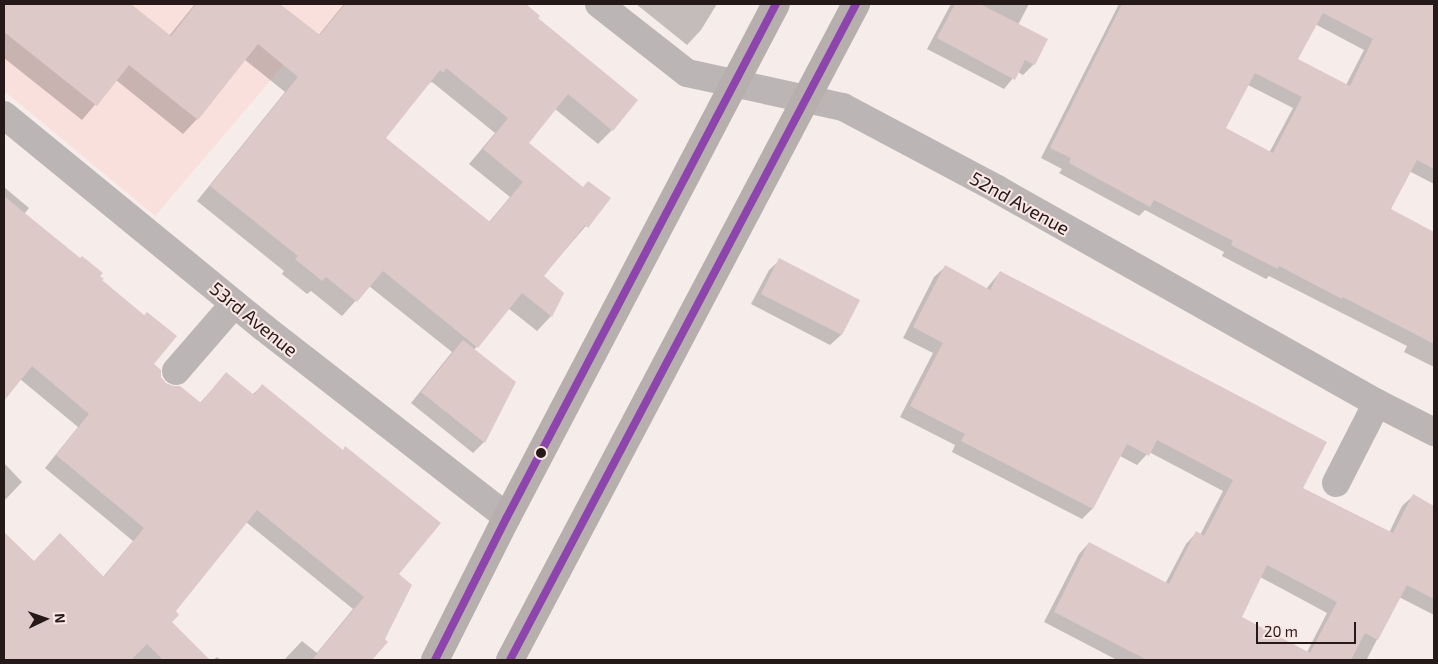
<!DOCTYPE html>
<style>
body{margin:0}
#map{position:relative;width:1438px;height:664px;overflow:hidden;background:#f6ecea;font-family:"Exo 2",sans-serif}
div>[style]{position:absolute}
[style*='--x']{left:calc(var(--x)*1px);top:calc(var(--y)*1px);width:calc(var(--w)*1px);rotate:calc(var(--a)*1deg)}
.built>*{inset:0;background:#fae0dc}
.shadow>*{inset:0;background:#0003}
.building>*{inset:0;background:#ddcac8}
.minor>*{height:28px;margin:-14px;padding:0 14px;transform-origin:14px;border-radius:14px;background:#bbb6b5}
.major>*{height:28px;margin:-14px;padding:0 14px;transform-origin:14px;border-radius:14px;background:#b6afae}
.bus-1>*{height:8px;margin:-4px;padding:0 4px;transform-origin:4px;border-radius:4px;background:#8e44ad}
.dots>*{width:14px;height:14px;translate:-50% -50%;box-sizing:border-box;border:2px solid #fbe8e5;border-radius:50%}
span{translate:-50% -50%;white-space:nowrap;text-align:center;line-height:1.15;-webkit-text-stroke:4px #fbe8e5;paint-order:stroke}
.street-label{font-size:19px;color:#251a19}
.frame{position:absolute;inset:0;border:5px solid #251a19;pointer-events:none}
.north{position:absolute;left:20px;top:594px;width:50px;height:50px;-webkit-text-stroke:4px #fbe8e5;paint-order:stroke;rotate:87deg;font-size:14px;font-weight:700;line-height:20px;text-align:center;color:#251a19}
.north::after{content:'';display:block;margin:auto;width:18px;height:22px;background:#251a19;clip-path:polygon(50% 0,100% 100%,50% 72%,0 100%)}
.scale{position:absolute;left:1256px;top:622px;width:100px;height:22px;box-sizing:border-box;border:2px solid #251a19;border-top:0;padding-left:6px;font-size:15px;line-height:18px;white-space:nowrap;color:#251a19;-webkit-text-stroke:4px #fbe8e5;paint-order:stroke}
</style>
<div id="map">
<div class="built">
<i style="clip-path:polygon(4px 4px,401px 4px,326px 93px,287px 61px,155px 216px,4px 91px)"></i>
</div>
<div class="shadow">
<i style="clip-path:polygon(evenodd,4px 4px,129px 4px,169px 36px,195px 4px,278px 4px,318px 36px,344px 4px,426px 4px,442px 17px,453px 4px,524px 4px,539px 16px,537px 18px,612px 130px,598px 144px,555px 109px,527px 143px,583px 188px,609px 199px,542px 277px,551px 316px,537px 331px,508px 308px,474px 350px,515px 382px,484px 442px,473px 453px,411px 403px,452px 352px,369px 286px,342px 316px,311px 291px,307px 294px,282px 274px,284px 271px,197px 201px,285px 92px,244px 59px,197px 119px,183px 134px,116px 80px,82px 120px,4px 58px,4px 4px,432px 82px,495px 133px,469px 164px,510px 197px,489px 222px,385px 138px,426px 85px,432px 82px)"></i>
<i style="clip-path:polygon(636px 4px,717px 4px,701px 30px,687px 45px)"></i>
<i style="clip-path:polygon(951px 4px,1029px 4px,1018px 25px,1034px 64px,1023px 75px,1018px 72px,1004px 89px,927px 49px)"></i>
<i style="clip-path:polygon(evenodd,1119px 4px,1434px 4px,1434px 184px,1409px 171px,1389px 210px,1434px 233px,1434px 367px,1404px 352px,1407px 346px,1269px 276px,1266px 279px,1222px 256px,1224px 252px,1145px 210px,1139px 216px,1059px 173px,1062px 169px,1041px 158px,1119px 4px,1315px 24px,1364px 50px,1346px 85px,1296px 59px,1315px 24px,1119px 4px,1248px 85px,1293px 108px,1269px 153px,1225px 129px,1248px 85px)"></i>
<i style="clip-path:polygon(4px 187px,29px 208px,24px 214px,98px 276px,165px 384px,200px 403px,226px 374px,252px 395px,263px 385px,397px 575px,384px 639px,386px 642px,371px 660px,284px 660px,302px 641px,317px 653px,353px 609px,246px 522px,174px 611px,171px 622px,208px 660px,4px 660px,4px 533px,33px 563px,103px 577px,133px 541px,45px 468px,78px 427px,20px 379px,4px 397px)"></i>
<i style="clip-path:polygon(780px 260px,858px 301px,841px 335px,830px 345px,751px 304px,769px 270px)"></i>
<i style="clip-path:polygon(evenodd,945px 267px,986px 289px,1000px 272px,1302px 488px,1389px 533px,1402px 506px,1413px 496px,1434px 507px,1434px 615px,1399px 597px,1367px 659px,1370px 660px,1117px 660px,1044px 622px,1079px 554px,1089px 543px,1165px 584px,1186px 544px,1196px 533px,1200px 535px,1223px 491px,1149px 452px,1137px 465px,1120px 456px,1092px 509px,1082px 519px,952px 452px,955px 445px,900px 417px,933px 353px,903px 338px,934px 277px,945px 267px,1260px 577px,1327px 613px,1307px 652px,1240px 617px,1260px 577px)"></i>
<i style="clip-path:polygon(4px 463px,22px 482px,4px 501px)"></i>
<i style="clip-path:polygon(217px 657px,221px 660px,213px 660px)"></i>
</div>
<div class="building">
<i style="clip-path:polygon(evenodd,4px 4px,131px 4px,171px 36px,196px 4px,280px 4px,320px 35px,345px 4px,526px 4px,540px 16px,538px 18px,638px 100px,613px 131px,568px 94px,529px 143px,583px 187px,588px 181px,611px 198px,588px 228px,585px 225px,544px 276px,564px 293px,552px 317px,522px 293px,478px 348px,383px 271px,357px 302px,326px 277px,322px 281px,295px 259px,298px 256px,210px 186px,298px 77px,258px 44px,198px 120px,129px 65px,97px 106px,4px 32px,4px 4px,446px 68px,508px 118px,483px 149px,523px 182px,490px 222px,386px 138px,440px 70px,443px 73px,446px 68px)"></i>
<i style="clip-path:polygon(955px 4px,980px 4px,1048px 39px,1035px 65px,1025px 60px,1015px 80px,937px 38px)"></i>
<i style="clip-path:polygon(evenodd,1122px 4px,1434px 4px,1434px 169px,1417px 160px,1391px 209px,1434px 232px,1434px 344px,1343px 297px,1342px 299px,1279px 266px,1278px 269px,1231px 245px,1233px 241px,1154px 200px,1150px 207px,1069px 163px,1071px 158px,1050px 148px,1122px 4px,1323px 13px,1373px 39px,1350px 86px,1298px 59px,1323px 13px,1122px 4px,1255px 73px,1302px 97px,1273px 153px,1226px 128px,1255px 73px)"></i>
<i style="clip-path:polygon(4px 196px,80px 258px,82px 256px,103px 273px,100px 276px,104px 279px,102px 280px,144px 315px,147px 312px,177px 336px,154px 364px,161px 370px,161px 377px,166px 383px,174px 386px,180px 386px,201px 403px,226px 372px,254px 395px,262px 384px,343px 450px,345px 446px,441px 523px,399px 574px,412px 585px,385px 639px,388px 642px,372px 660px,312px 660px,364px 597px,257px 510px,176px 611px,179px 615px,172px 622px,210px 660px,163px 660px,147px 644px,131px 660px,4px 660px,4px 532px,34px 561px,60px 533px,104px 577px,144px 528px,56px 455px,89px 414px,32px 366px,4px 401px)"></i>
<i style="clip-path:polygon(779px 258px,860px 300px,842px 335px,761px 294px)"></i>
<i style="clip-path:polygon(evenodd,945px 265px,990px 290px,1000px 271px,1327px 442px,1303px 488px,1393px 533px,1413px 494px,1434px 506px,1434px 599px,1407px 585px,1378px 640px,1365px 633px,1351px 660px,1147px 660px,1054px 612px,1089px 542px,1169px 584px,1196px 531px,1204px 536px,1233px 480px,1157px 440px,1149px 456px,1127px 444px,1093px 509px,961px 441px,965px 434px,910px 406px,943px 343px,913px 327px,945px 265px,1267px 565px,1337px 602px,1310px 653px,1242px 617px,1267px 565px)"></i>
<i style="clip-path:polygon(463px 340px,516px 382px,485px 443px,421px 392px)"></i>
</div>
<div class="minor">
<i style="--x:599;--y:4;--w:112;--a:38.1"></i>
<i style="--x:687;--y:73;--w:160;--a:12.3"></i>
<i style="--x:843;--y:107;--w:174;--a:28"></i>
<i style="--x:997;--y:189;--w:436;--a:29.4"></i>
<i style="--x:1377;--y:403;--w:64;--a:27"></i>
<i style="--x:4;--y:115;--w:335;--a:39.3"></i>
<i style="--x:263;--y:327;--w:309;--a:37.9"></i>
<i style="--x:176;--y:371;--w:89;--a:-49.1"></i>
<i style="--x:1336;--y:483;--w:90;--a:-62.9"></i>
</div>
<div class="major">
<i style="--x:435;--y:660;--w:160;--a:-63.3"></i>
<i style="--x:507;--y:517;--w:579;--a:-62.33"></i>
<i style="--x:510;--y:660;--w:742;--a:-62.19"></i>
</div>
<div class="bus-1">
<i style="--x:435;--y:660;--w:160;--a:-63.3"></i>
<i style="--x:507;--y:517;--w:579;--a:-62.33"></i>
<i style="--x:510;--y:660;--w:742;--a:-62.19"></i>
</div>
<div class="dots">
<i style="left:541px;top:453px;background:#251a19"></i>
</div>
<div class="street-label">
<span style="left:1020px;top:203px;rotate:29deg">52nd Avenue</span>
<span style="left:254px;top:319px;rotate:39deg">53rd Avenue</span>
</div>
<div class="frame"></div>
<div class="north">N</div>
<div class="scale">20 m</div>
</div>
